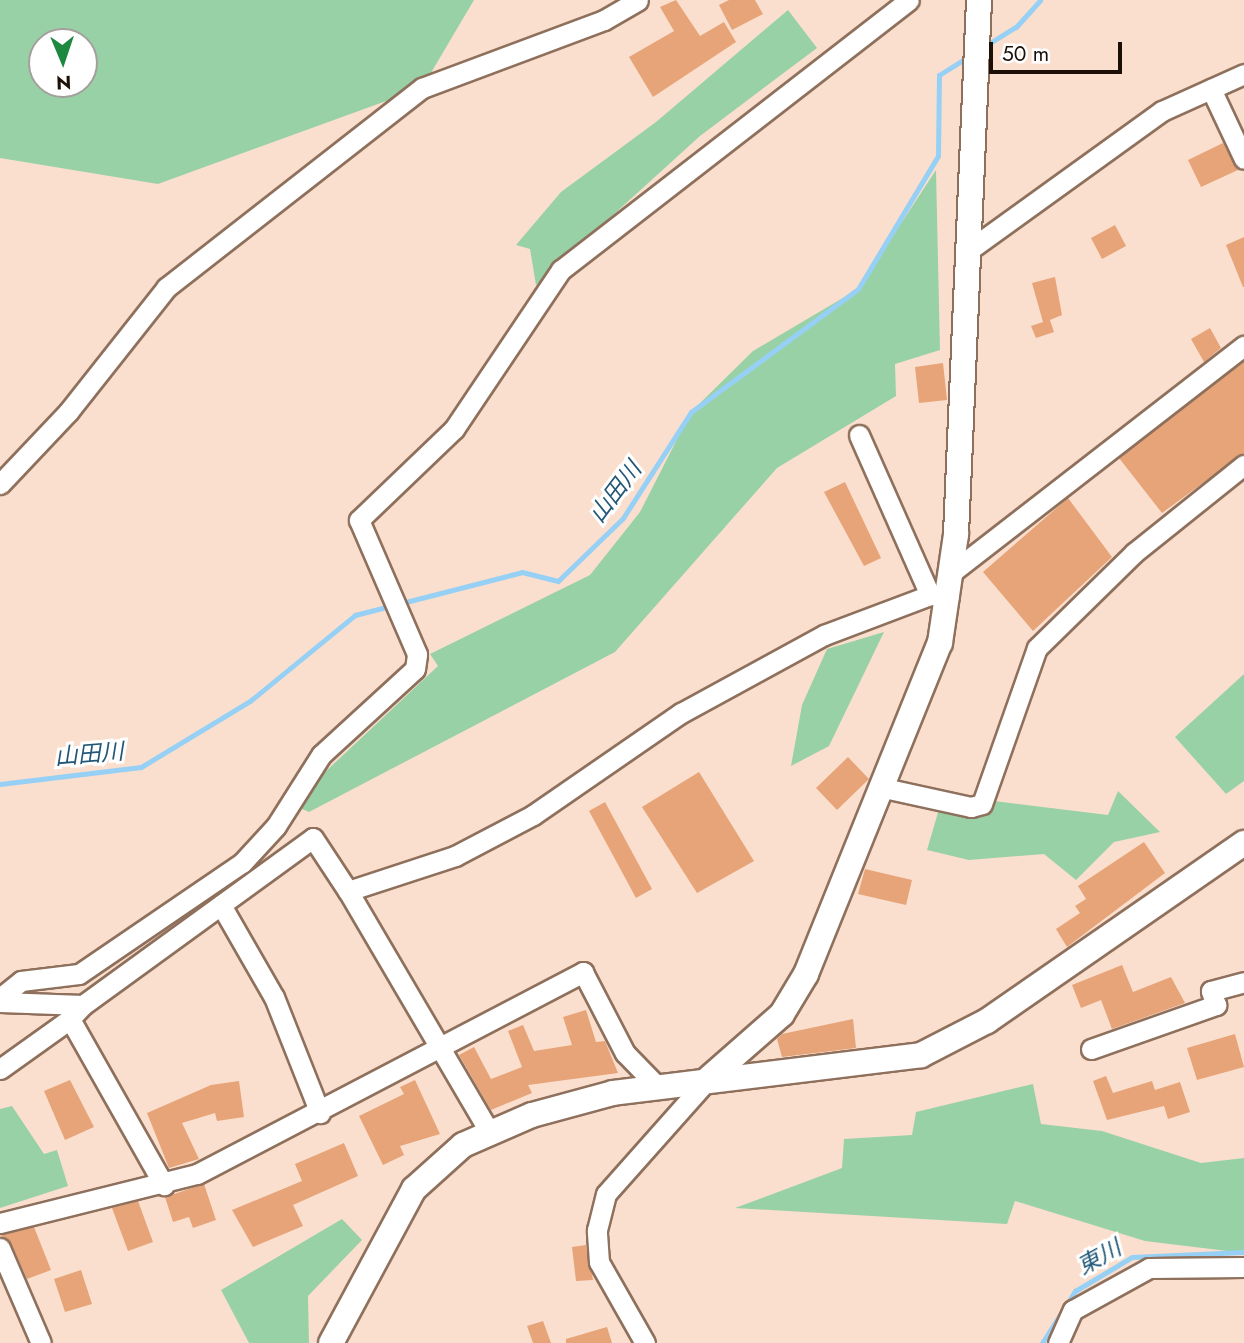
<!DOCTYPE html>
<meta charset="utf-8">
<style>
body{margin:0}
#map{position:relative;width:1244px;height:1343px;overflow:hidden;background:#fbdfce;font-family:Jost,"Noto Sans JP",sans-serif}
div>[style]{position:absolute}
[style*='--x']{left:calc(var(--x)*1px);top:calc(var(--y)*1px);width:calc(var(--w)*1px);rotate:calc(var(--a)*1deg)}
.green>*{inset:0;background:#99d1a6}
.stream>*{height:5px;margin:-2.5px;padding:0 2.5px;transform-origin:2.5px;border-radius:2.5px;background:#97d0f5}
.building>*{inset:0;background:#e6a478}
.roads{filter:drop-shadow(2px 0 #8e705c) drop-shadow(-2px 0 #8e705c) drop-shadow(0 2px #8e705c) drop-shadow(0 -2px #8e705c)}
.minor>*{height:19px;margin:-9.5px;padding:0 9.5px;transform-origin:9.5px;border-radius:9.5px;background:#fff}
.tertiary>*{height:24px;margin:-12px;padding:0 12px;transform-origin:12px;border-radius:12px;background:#fff}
span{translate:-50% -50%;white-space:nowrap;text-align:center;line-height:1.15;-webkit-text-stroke:6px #fff;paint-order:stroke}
.water-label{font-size:23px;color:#225777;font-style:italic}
.north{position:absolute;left:28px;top:28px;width:70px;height:70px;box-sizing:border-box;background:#fff;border:2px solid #a49f9c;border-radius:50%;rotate:178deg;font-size:19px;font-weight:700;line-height:28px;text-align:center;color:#1b0f08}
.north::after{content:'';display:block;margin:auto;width:24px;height:32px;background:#1c8840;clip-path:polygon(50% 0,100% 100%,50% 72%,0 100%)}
.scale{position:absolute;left:989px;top:42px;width:133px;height:32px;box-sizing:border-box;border:4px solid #1b0f08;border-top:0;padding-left:9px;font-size:21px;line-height:24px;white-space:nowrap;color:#1b0f08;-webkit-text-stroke:5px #fff;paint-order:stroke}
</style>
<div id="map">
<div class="green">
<i style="clip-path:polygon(evenodd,0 0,474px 0,422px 88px,158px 184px,0 158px,0 0,42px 42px,84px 42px,84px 84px,42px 84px,42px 42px)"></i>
<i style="clip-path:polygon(788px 10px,817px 48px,700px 136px,536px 285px,530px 249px,516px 245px,561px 192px,656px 122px)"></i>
<i style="clip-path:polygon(936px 170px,940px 350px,895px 364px,896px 396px,777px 468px,615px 652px,309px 812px,291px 804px,438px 666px,430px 654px,590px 575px,640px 512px,691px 412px,753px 351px,858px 289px)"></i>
<i style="clip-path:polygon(884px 632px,829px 746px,791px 766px,802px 705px,827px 649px)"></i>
<i style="clip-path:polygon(1244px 674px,1244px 781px,1226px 794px,1175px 737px)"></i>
<i style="clip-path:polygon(1118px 791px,1160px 832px,1114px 842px,1076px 880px,1044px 854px,969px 860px,927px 850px,939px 809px,984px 815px,994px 801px,1108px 815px)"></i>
<i style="clip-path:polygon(1033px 1084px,1041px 1124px,1102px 1131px,1201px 1163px,1244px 1158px,1244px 1253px,1145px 1241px,1015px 1201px,1007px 1224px,735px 1208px,842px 1168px,844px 1139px,912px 1135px,916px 1112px)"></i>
<i style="clip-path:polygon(12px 1106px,44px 1154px,57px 1150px,68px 1186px,0 1208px,0 1109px)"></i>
<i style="clip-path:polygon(342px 1219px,362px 1240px,308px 1296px,309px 1343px,249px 1343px,221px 1290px)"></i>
</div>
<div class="stream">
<i style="--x:985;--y:46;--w:36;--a:-32"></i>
<i style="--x:1016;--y:27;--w:36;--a:-48"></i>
<i style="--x:0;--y:784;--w:142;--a:-6.9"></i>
<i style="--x:141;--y:767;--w:127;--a:-31.2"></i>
<i style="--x:250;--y:701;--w:136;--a:-39.3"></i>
<i style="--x:355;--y:615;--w:172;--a:-14.4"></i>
<i style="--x:522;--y:572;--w:37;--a:14"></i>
<i style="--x:558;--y:581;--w:91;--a:-44.1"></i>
<i style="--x:623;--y:518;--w:126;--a:-57.3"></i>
<i style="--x:691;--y:412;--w:207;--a:-36.4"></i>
<i style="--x:858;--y:289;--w:155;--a:-59"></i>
<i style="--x:938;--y:156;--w:81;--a:-89.3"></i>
<i style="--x:939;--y:75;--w:34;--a:-32"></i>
<i style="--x:1042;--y:1343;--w:62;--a:-57.6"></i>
<i style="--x:1075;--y:1291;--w:66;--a:-30.8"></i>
<i style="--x:1132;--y:1257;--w:112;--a:-2.6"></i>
</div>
<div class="building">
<i style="clip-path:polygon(676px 0,700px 36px,724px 22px,736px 42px,653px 97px,629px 57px,674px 31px,660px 7px)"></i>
<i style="clip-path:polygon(729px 0,755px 0,763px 14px,732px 30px,719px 5px)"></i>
<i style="clip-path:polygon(1223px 143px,1238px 170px,1201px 187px,1188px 160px)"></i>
<i style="clip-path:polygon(1115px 225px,1126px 246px,1102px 259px,1091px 238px)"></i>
<i style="clip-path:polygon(1244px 237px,1244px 287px,1243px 287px,1226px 245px)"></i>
<i style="clip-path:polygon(1055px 277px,1062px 315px,1050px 320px,1054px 332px,1036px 338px,1031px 326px,1043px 322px,1032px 283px)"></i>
<i style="clip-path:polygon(1210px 328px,1221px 348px,1204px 362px,1191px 339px)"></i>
<i style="clip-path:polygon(1244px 361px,1244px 453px,1162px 513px,1119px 458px)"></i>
<i style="clip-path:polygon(943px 363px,947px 400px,919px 403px,915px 367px)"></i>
<i style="clip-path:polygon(845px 482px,881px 558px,864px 566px,824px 492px)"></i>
<i style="clip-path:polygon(1068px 498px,1112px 557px,1033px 631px,983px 572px)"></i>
<i style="clip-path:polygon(848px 757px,869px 779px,837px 810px,816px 788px)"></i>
<i style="clip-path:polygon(699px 772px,754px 861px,697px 893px,642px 807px)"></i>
<i style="clip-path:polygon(605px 802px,652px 889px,636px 898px,589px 811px)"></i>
<i style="clip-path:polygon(1144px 842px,1165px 873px,1067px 947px,1056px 929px,1080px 913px,1075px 906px,1086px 899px,1078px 886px)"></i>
<i style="clip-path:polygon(865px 869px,912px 880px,906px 905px,858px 894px)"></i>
<i style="clip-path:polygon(1122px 965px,1133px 992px,1171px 977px,1185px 1003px,1112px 1029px,1101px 1000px,1081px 1008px,1072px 985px)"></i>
<i style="clip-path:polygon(586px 1010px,596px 1042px,605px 1041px,618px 1073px,528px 1085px,532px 1093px,491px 1110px,459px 1055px,474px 1047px,491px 1079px,522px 1067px,508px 1031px,523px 1025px,534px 1051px,572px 1045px,563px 1017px)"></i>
<i style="clip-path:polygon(853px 1019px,856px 1048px,782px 1057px,777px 1039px,782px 1034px)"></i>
<i style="clip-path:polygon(1235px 1034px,1244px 1067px,1197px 1080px,1187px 1048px)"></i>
<i style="clip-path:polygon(1106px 1076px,1113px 1093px,1152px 1081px,1155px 1090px,1180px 1082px,1190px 1112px,1168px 1119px,1164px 1106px,1107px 1120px,1093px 1081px)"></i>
<i style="clip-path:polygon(70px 1080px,94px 1127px,65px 1140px,44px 1091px)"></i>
<i style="clip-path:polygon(415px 1080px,440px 1134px,400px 1146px,404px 1155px,383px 1165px,359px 1116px,404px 1094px,400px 1087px)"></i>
<i style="clip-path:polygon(239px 1081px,244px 1117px,217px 1121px,215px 1113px,182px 1123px,199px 1159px,169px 1168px,147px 1113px,211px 1085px)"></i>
<i style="clip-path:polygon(344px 1143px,358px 1176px,293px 1205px,303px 1226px,253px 1247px,232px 1210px,302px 1181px,295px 1164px)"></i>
<i style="clip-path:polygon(204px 1184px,216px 1220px,193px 1228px,189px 1217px,173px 1222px,165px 1197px)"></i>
<i style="clip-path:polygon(138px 1201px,153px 1242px,128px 1251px,112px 1208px)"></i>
<i style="clip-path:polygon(34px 1227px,51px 1270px,27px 1279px,11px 1243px,0 1235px)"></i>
<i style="clip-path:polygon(586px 1245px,593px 1280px,576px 1281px,572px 1247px)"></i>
<i style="clip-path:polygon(81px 1270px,92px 1304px,65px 1312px,54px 1279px)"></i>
<i style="clip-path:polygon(543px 1321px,551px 1343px,533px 1343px,527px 1326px)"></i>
<i style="clip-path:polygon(607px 1327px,612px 1343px,566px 1343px,566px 1339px)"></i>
</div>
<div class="roads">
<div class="minor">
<i style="--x:1211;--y:89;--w:77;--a:64.8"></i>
<i style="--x:972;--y:248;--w:234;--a:-35.8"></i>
<i style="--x:1162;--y:111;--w:90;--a:-24.3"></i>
<i style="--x:859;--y:435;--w:175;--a:66.1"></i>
<i style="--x:0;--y:484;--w:100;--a:-46.6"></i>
<i style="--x:69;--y:411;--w:157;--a:-51.7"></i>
<i style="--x:166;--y:288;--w:325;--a:-38"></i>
<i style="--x:422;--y:88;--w:194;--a:-20.5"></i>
<i style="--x:604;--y:20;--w:39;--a:-30"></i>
<i style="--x:951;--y:573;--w:371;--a:-37.8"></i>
<i style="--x:884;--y:788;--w:89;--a:12.3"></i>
<i style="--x:971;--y:807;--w:11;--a:-15"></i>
<i style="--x:982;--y:804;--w:165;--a:-70.6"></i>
<i style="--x:1037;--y:648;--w:136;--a:-44.4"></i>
<i style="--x:1134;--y:553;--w:141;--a:-38.7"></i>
<i style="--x:348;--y:891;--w:281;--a:59.6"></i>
<i style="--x:221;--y:905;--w:106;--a:60.1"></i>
<i style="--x:274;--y:997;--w:125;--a:68.4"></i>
<i style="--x:0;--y:998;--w:27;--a:-39"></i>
<i style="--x:21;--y:981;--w:58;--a:-6.9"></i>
<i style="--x:79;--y:974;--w:197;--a:-34.3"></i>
<i style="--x:242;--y:863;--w:50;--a:-47.4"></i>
<i style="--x:276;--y:826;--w:84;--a:-57.6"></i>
<i style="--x:321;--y:755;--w:127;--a:-42.5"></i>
<i style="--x:415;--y:669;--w:15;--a:-82"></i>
<i style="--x:417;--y:654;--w:146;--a:-113.4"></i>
<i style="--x:359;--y:520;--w:132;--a:-43.8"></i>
<i style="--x:454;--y:429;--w:192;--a:-56.1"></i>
<i style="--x:561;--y:270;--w:440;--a:-37.8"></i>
<i style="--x:0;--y:1002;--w:83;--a:2.1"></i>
<i style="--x:83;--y:1005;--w:284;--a:-36"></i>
<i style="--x:313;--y:838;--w:64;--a:56.6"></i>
<i style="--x:348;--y:891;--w:113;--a:-18.1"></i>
<i style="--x:455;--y:856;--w:88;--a:-27.7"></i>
<i style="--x:533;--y:815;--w:180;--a:-34.6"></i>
<i style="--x:681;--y:713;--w:163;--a:-28.6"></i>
<i style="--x:824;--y:635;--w:113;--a:-20.7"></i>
<i style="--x:930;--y:595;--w:19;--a:3"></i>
<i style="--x:83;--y:1005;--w:19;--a:133"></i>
<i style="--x:70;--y:1019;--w:191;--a:60.5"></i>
<i style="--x:1091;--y:1049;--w:133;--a:-19.4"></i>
<i style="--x:1216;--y:1005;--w:15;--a:-110"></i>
<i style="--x:1211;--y:991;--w:34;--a:-15"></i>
<i style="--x:0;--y:1069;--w:86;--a:-35.5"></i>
<i style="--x:0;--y:1223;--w:203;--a:-14"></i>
<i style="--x:197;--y:1174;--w:436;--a:-27.6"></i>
<i style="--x:583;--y:972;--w:91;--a:62.6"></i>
<i style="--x:625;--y:1053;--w:50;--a:45.8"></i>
<i style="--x:0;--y:1248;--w:103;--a:66.7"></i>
<i style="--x:645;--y:1343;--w:93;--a:-119.6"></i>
<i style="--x:599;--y:1262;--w:32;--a:-94"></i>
<i style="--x:597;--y:1230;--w:37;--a:-76"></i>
<i style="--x:606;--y:1194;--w:155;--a:-48.4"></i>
<i style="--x:1058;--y:1343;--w:36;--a:-66"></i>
<i style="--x:1073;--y:1310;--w:87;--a:-28.9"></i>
<i style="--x:1149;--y:1268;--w:95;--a:-0.6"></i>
</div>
<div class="tertiary">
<i style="--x:709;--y:1078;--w:97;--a:-41.2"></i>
<i style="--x:782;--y:1014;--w:47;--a:-59"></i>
<i style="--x:806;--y:974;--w:357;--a:-68"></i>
<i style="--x:940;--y:643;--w:110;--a:-81.6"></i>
<i style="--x:956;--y:534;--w:534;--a:-87.53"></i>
<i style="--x:331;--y:1343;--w:175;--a:-61.7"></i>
<i style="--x:414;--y:1189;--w:66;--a:-41.9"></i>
<i style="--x:463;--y:1145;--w:75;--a:-23.5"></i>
<i style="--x:532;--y:1115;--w:84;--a:-15.2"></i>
<i style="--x:613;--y:1093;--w:310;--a:-7"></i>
<i style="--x:921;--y:1055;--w:74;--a:-27.3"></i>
<i style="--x:987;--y:1021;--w:313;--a:-34.7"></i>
</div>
</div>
<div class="water-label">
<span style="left:615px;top:492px;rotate:-53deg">山田川</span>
<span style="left:89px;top:754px;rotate:-5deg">山田川</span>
<span style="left:1099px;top:1257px;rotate:-29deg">東川</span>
</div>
<div class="north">N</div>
<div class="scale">50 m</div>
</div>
